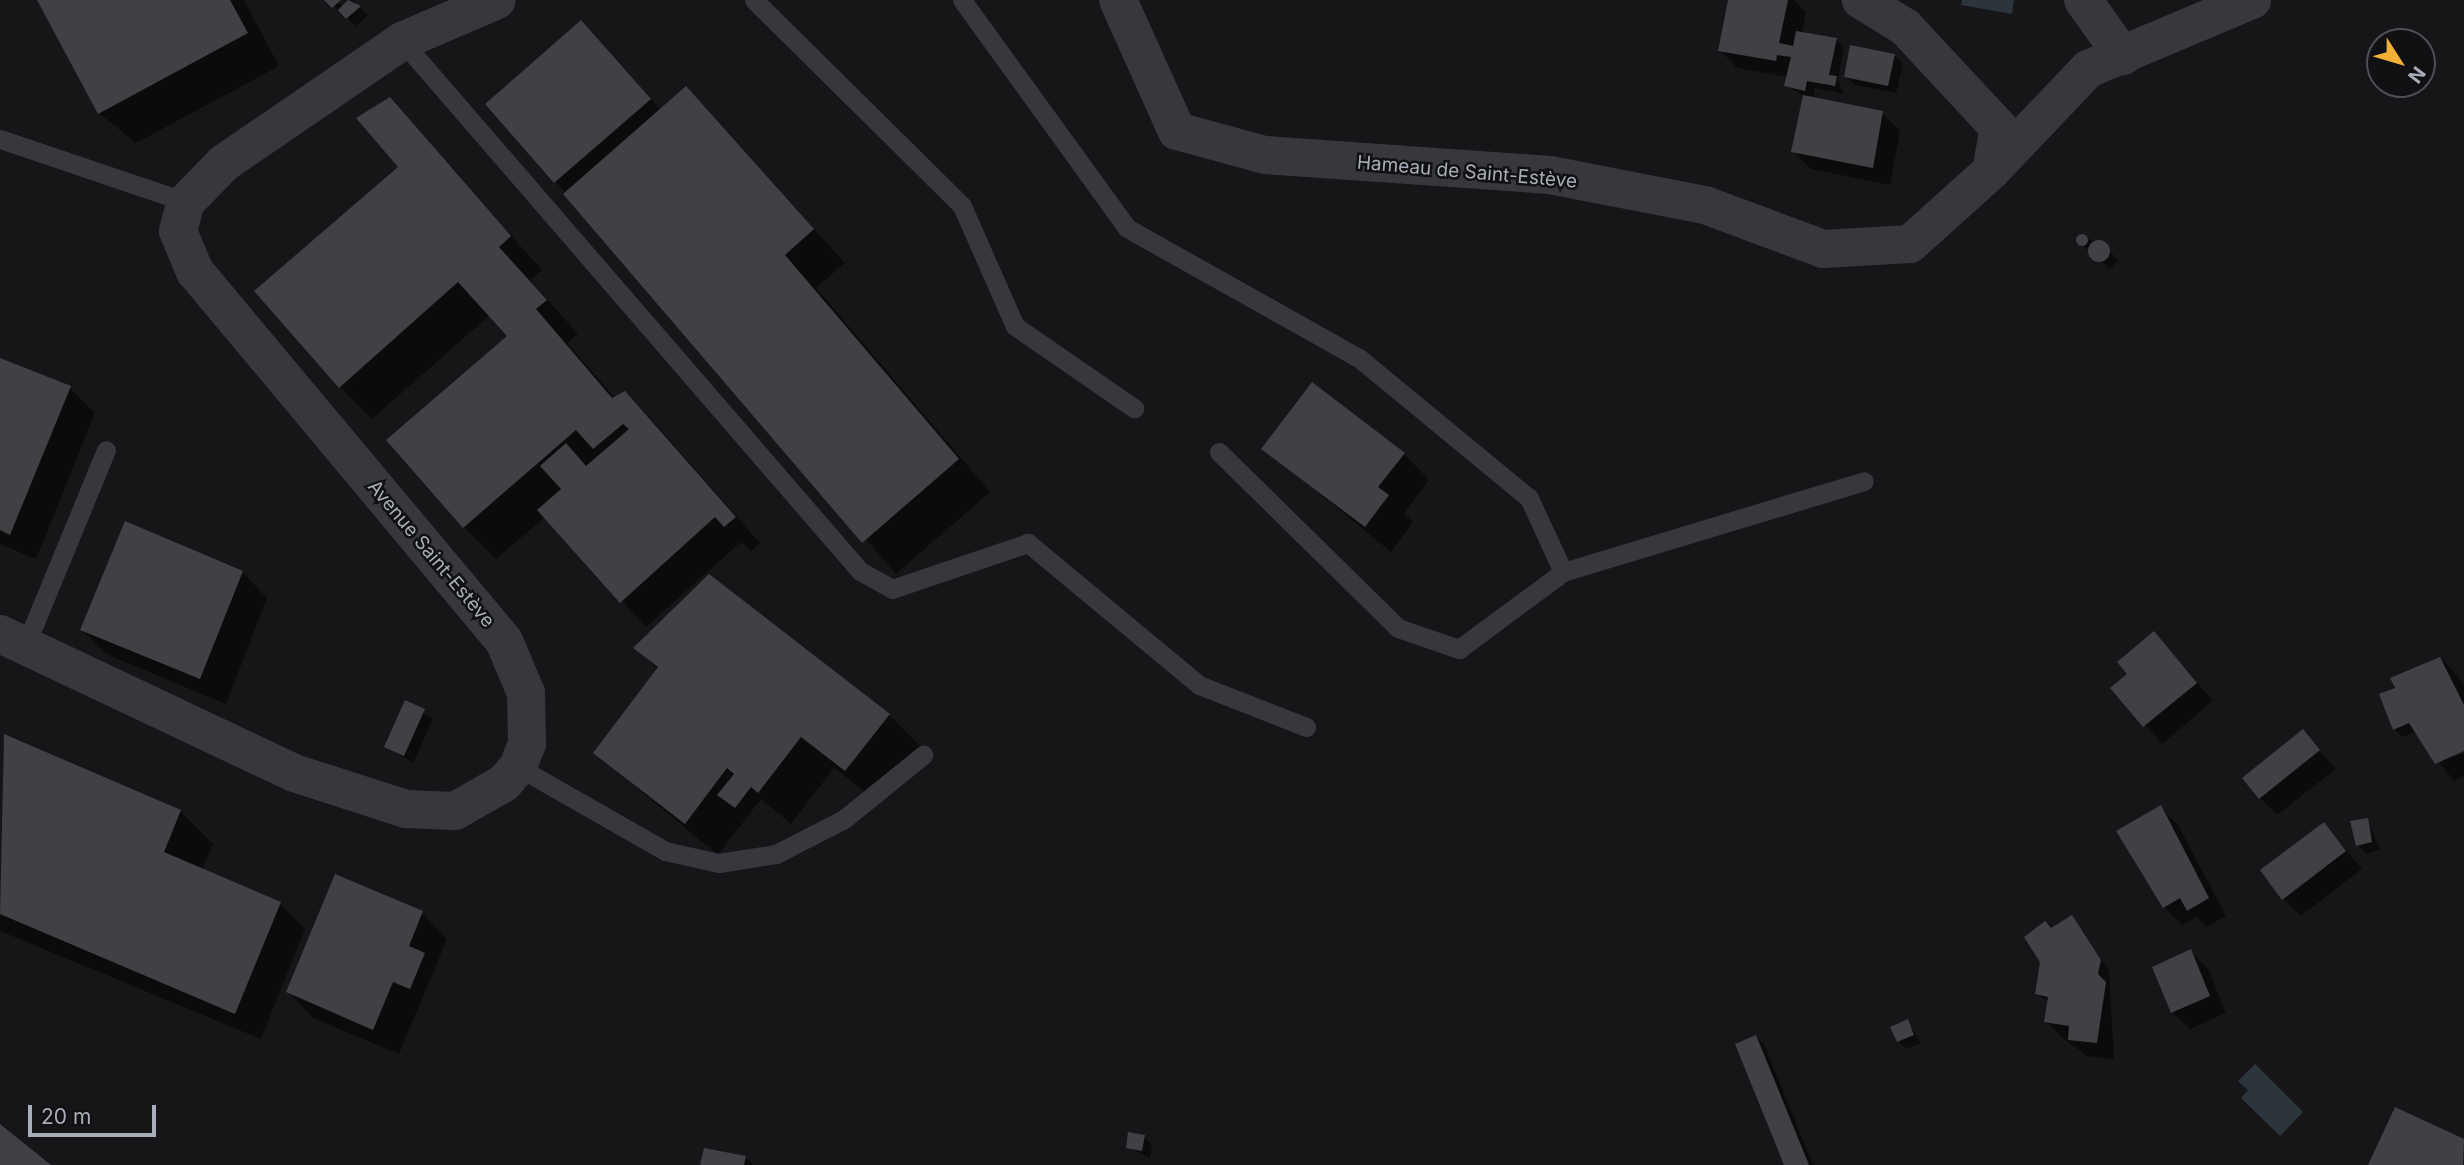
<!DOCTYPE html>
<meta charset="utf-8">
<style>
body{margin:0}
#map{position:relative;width:2464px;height:1165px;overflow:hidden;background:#161618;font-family:Inter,sans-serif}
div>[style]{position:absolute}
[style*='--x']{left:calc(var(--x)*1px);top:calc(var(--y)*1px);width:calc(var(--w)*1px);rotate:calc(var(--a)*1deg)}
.water>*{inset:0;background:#2c353c}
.shadow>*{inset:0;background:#0007}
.building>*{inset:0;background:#404145}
.round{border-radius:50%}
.service>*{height:19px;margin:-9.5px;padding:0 9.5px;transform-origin:9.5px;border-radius:9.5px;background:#37383d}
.minor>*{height:38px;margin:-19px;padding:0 19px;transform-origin:19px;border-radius:19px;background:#37383d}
span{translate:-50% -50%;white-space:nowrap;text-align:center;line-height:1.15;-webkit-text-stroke:5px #111113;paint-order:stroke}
.street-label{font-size:19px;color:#a8adb8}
.north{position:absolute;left:2366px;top:28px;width:70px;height:70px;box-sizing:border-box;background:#111113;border:2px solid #4d4f55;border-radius:50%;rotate:127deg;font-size:19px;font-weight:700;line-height:28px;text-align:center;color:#a8adb8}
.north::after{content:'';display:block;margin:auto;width:24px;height:32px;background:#f2b134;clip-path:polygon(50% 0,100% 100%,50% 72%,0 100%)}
.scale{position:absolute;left:28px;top:1105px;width:128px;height:32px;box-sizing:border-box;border:4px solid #a8adb8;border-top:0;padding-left:9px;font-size:21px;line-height:24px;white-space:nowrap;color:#a8adb8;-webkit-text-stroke:5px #111113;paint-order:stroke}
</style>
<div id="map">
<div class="water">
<i style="clip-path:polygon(1962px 0,2014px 0,2012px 14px,1961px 5px)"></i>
<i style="clip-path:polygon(2255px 1064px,2303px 1112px,2280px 1136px,2241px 1098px,2248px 1090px,2238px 1081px)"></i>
</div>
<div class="shadow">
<i style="clip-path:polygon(39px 0,244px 0,279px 66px,136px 143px,99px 113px)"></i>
<i style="clip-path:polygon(327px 0,345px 6px,352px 0,368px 15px,356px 26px)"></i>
<i style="clip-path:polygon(1729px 0,1794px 0,1806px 12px,1802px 34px,1836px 39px,1844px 48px,1838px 79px,1843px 94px,1815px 88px,1813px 99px,1882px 113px,1900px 131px,1890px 185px,1811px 169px,1793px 151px,1805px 96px,1786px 86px,1788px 77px,1737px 68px,1720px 50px)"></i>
<i style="clip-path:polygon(581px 23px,661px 110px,686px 88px,845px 263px,816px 288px,990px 492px,896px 574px,555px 181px)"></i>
<i style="clip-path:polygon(1894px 55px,1903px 64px,1896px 93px,1855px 85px,1846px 76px)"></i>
<i style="clip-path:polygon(389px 100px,542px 270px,530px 280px,578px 334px,567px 343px,615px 398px,623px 391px,651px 419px,760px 543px,751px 551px,741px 542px,646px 627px,545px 517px,496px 559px,464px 527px,509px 336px,490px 315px,372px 419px,340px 387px,401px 167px)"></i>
<i style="clip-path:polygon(2086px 237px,2110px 251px,2118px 261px,2110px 269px,2081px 244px,2078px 238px)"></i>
<i style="clip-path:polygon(0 360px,70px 388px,95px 413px,36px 559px,0 544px)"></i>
<i style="clip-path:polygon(1264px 448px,1404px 454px,1429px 480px,1404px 513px,1413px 522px,1391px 552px)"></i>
<i style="clip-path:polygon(242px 572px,267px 598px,226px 704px,108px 655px,82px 630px)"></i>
<i style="clip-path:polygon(636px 648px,889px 715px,921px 747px,878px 802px,834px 768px,791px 824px,761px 799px,718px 855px,595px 753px,658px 670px)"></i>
<i style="clip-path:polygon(2172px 654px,2213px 701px,2162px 744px,2113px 688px)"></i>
<i style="clip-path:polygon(2444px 661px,2464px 684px,2464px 750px,2438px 761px,2464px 753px,2464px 776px,2454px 781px,2415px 732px,2403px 737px,2394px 729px,2393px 679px)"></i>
<i style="clip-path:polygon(406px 702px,433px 719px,413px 763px,386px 746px)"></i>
<i style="clip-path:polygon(2302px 731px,2336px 769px,2277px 815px,2260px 798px)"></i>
<i style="clip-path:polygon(4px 737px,180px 811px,213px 844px,202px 870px,280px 904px,305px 929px,261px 1039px,0 931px)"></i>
<i style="clip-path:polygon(2160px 808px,2178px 825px,2226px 916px,2206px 927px,2196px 917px,2182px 925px,2164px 907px)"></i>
<i style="clip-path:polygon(2367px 819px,2380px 850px,2366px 854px,2358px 845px)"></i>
<i style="clip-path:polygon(2324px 824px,2362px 869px,2301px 916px,2283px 899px)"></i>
<i style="clip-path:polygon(422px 913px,447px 939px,399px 1054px,313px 1018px,288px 992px)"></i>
<i style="clip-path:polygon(2071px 918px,2109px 970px,2114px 1059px,2087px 1056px,2064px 1039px,2046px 1021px,2050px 1003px,2037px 993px,2052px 930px)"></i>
<i style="clip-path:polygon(2191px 951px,2208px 969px,2226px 1013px,2190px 1029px,2172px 1012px)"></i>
<i style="clip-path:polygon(1907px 1021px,1921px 1043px,1907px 1049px,1898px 1041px)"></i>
<i style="clip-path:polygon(1756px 1037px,1765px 1046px,1813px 1165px,1786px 1165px)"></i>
<i style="clip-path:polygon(1144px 1136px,1152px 1145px,1150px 1158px,1128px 1147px)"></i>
<i style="clip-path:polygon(745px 1157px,753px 1165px,702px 1165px)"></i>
</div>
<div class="building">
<i style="clip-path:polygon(37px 0,230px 0,248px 33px,98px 114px)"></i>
<i style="clip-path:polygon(324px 0,341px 0,332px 8px)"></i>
<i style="clip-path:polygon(348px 0,361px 6px,346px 19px,338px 10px)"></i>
<i style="clip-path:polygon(1728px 0,1788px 0,1779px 43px,1793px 46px,1796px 31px,1837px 38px,1829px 75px,1837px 76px,1835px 86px,1807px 81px,1805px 91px,1784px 86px,1791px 57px,1777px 55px,1776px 61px,1718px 51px)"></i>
<i style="clip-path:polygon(581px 20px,651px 99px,554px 183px,485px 104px)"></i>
<i style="clip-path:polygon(1850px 45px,1895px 54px,1888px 86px,1844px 77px)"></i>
<i style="clip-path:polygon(686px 86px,814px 229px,785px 255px,959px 459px,862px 543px,563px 194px)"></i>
<i style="clip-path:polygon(1803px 95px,1883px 111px,1873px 168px,1791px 152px)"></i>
<i style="clip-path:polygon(390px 97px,511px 236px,499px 247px,547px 300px,536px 309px,612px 398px,625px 391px,736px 517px,724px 527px,715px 517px,620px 603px,537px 510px,561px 489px,540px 466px,566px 443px,586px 466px,629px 429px,623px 424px,593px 449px,576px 430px,463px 528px,386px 440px,507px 336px,458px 282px,339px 388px,254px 291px,398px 167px,356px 118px)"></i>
<i class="round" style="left:2076px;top:234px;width:12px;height:12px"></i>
<i class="round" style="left:2088px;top:240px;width:22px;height:22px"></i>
<i style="clip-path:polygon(0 358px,71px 386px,10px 535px,0 530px)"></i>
<i style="clip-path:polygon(1312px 382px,1405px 453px,1378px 487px,1389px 495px,1365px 527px,1261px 449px)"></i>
<i style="clip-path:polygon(125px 521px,243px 571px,200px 679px,80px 630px)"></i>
<i style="clip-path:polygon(709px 574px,890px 714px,845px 771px,801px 737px,758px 793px,751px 787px,735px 808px,717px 795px,734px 774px,727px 768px,685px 824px,593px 753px,658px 667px,633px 648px)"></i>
<i style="clip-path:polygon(2154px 631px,2197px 683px,2143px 727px,2110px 688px,2127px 674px,2117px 662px)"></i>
<i style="clip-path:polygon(2440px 657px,2464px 705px,2464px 751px,2435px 764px,2409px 723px,2393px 730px,2379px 694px,2395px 688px,2390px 678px)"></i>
<i style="clip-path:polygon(405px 700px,425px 709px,404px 756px,384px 747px)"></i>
<i style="clip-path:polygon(2303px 729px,2320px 750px,2259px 799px,2242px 778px)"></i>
<i style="clip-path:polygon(4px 734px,181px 810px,164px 852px,281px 902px,235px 1014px,0 914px)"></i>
<i style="clip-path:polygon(2161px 805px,2209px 898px,2187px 911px,2180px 898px,2163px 908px,2116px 831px)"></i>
<i style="clip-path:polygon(2368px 818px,2372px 842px,2356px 846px,2350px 821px)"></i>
<i style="clip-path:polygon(2324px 822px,2346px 851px,2282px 900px,2260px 870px)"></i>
<i style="clip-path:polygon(335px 874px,423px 911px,409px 946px,425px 953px,410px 989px,393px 982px,373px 1030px,286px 992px)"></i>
<i style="clip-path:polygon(2072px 915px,2101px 960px,2098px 974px,2106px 982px,2097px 1043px,2068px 1040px,2069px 1026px,2044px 1022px,2048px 997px,2035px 994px,2040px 962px,2024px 937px,2045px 921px,2051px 928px)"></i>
<i style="clip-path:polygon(2191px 949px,2210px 996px,2171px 1013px,2152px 967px)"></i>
<i style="clip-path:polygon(1908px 1019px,1914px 1035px,1897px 1042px,1890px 1027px)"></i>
<i style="clip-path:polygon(1756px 1035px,1809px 1165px,1784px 1165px,1735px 1044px)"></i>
<i style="clip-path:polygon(2395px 1107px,2464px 1139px,2463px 1165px,2368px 1165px)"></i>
<i style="clip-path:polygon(0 1124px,51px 1165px,0 1165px)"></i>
<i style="clip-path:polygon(1128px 1132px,1145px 1135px,1142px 1151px,1126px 1148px)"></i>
<i style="clip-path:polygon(704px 1148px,746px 1156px,744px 1165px,700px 1165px)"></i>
</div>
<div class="service">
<i style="--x:754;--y:0;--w:293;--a:44.7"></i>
<i style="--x:962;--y:206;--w:131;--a:66.2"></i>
<i style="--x:1015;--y:326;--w:145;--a:34.6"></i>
<i style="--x:962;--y:0;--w:281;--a:54.1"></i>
<i style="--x:1127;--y:228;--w:266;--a:29.3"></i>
<i style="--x:1359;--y:358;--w:220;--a:39.5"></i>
<i style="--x:1529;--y:498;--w:81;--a:65.3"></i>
<i style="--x:402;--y:41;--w:700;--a:49.17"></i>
<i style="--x:860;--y:571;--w:37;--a:29"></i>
<i style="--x:892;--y:589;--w:144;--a:-18.7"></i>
<i style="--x:1028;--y:543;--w:222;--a:39.7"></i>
<i style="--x:1199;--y:685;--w:115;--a:21.4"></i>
<i style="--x:0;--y:139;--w:196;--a:18.7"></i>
<i style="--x:1219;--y:452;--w:251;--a:44.5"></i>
<i style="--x:1398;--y:628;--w:65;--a:19"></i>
<i style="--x:1459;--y:649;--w:129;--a:-36.5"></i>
<i style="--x:1563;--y:572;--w:314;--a:-16.8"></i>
<i style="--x:24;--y:649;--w:215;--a:-67.6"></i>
<i style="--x:518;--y:767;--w:169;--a:29.7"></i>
<i style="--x:665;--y:851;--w:55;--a:12.5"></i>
<i style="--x:719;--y:863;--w:58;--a:-9"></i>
<i style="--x:776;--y:854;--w:76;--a:-27.2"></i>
<i style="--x:844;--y:819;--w:102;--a:-39"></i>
</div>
<div class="minor">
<i style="--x:1118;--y:0;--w:144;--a:65.8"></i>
<i style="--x:1177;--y:131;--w:91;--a:15.3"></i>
<i style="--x:1265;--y:155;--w:286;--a:4"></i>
<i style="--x:1550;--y:175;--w:158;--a:11"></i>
<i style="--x:1705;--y:205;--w:126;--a:20.4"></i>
<i style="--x:1823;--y:249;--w:87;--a:-3.3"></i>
<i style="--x:1910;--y:244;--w:109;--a:-42"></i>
<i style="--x:1991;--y:171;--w:44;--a:-79.5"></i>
<i style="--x:1999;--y:128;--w:138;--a:-132.9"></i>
<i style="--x:1905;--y:27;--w:52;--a:-148.5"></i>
<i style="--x:2083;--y:0;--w:69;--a:54.5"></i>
<i style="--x:1991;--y:171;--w:141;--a:-46.4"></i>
<i style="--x:2088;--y:69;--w:178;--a:-22.8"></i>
<i style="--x:0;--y:634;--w:325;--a:25.3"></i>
<i style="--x:294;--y:773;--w:118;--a:17.8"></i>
<i style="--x:406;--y:809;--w:49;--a:2.3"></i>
<i style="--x:455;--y:811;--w:56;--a:-29.7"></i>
<i style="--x:504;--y:783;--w:21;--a:-49"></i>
<i style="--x:518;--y:767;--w:26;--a:-69"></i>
<i style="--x:527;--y:743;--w:50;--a:-91.1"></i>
<i style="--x:526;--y:693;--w:56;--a:-112.9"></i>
<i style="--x:504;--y:641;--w:481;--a:-129.9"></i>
<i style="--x:195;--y:272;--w:44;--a:-112.5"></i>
<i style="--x:178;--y:231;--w:30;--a:-75"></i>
<i style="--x:186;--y:202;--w:54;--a:-45.7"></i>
<i style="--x:224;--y:163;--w:216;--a:-34.4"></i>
<i style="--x:402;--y:41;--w:103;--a:-23.3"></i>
</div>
<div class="street-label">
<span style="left:1467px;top:172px;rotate:5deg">Hameau de Saint-Estève</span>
<span style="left:431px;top:554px;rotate:50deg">Avenue Saint-Estève</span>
</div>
<div class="north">N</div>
<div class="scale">20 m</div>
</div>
